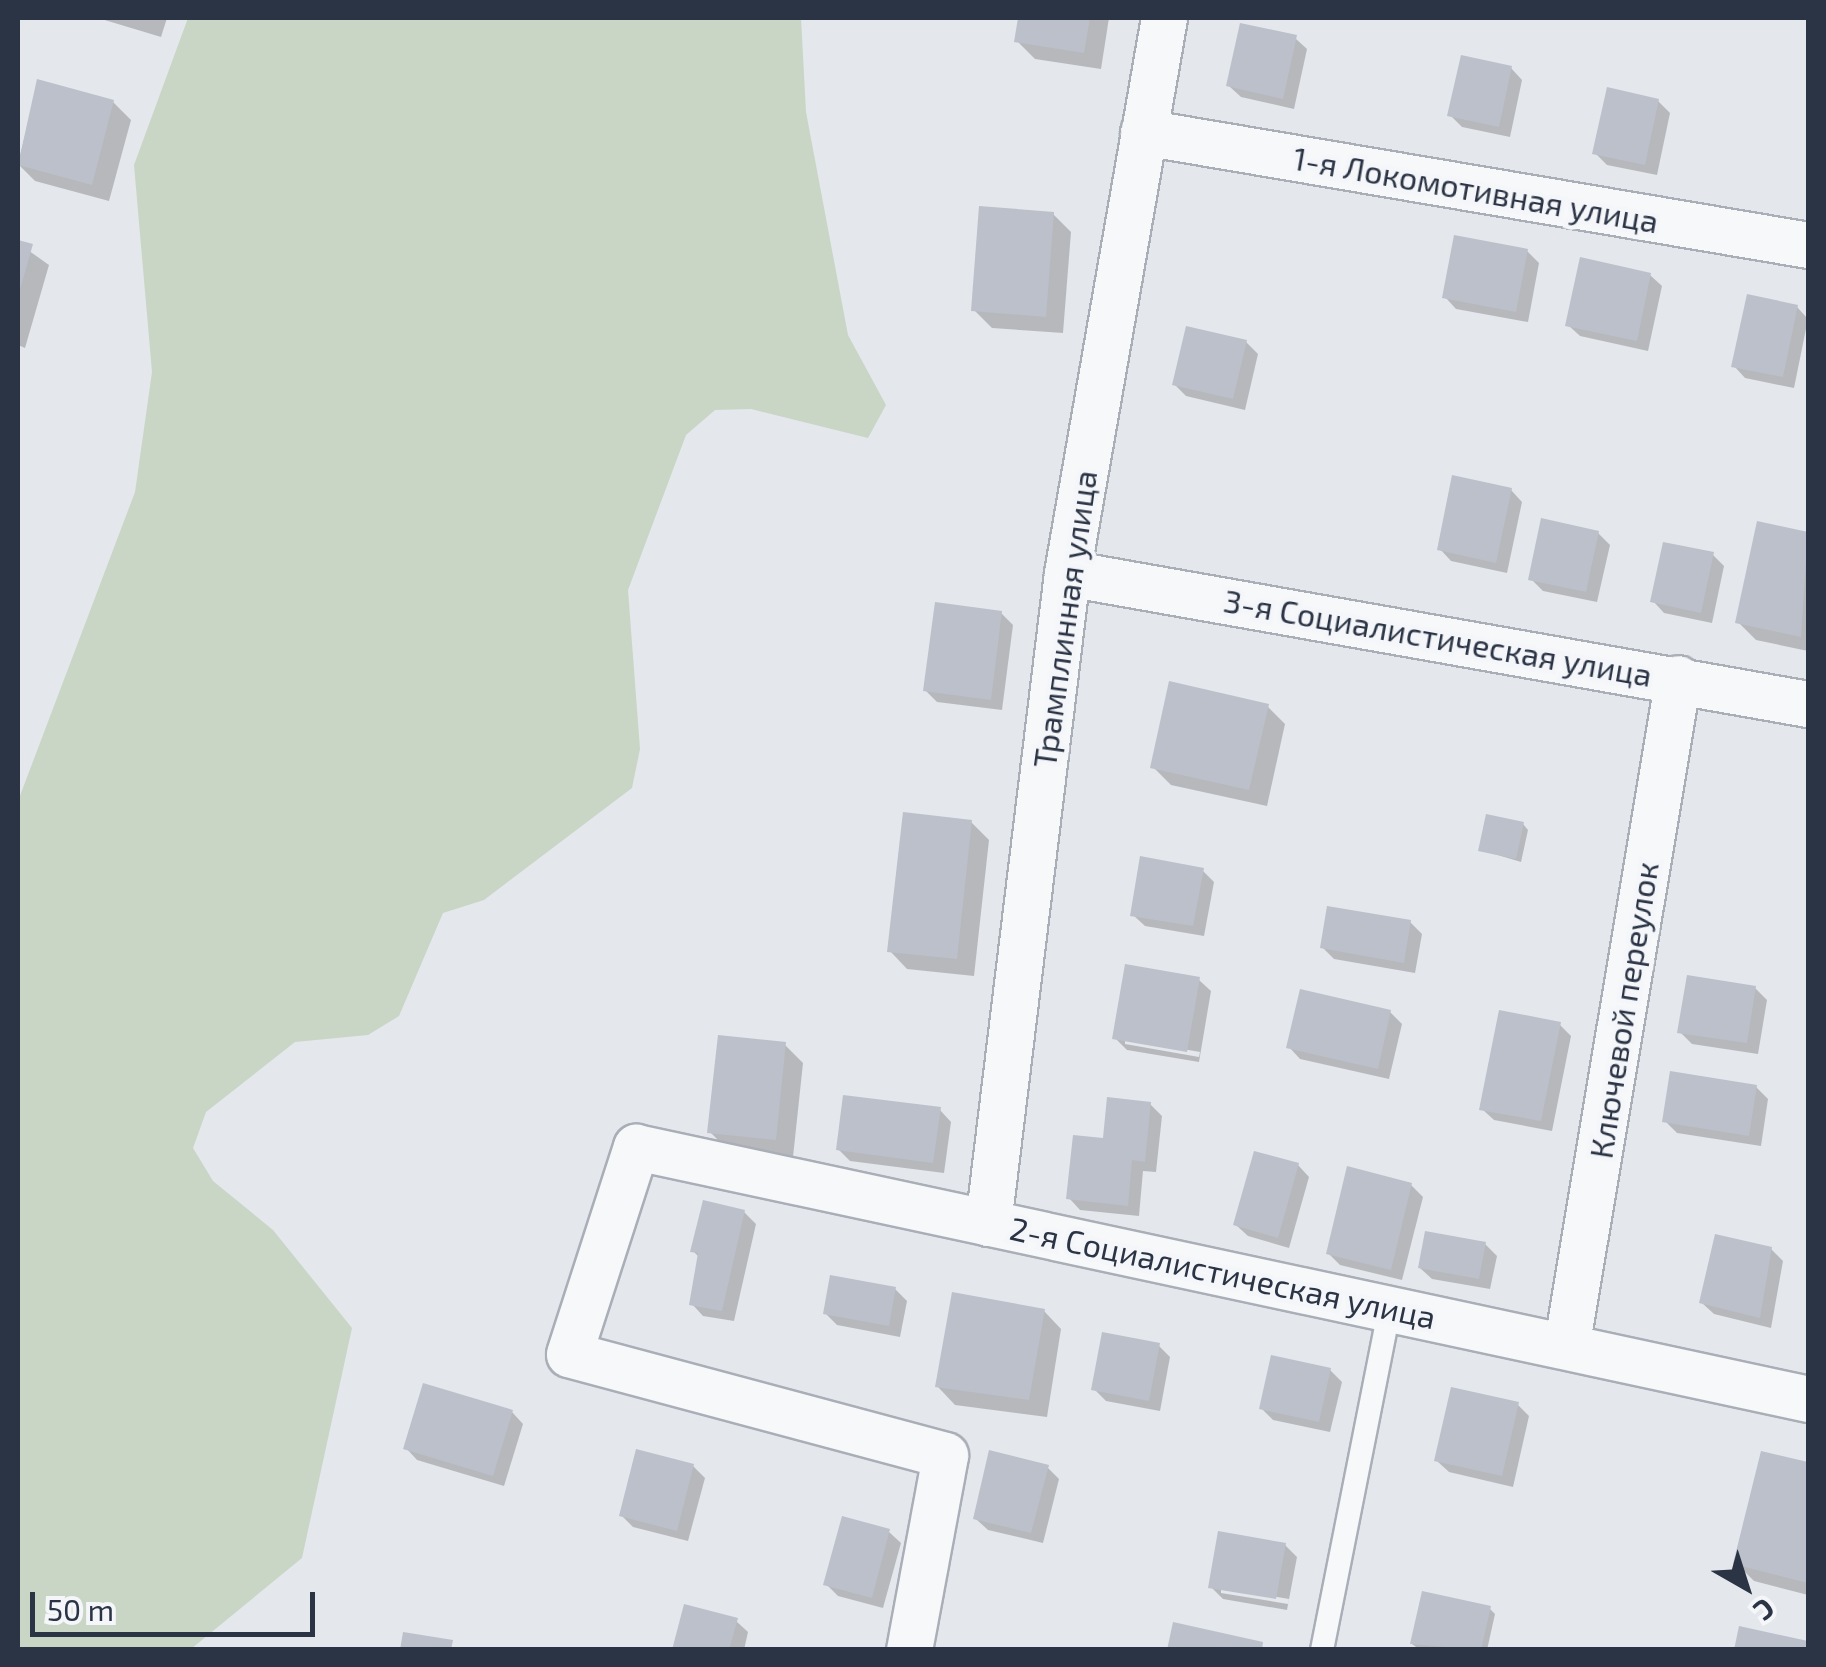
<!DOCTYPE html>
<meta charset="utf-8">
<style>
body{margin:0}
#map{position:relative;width:1826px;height:1667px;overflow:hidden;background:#e4e7ec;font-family:"Exo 2",sans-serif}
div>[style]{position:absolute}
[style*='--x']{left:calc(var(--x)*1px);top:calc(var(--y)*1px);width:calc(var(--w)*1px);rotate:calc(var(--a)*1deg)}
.green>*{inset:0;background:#c9d6c5}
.shadow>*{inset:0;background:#0003}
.building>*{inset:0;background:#bbc0ca}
.roads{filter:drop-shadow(2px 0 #a9aeb7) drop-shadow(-2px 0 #a9aeb7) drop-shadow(0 2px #a9aeb7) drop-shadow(0 -2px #a9aeb7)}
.service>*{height:22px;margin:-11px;padding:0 11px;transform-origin:11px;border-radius:11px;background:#f7f8fa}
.minor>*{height:45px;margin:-22.5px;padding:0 22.5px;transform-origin:22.5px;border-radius:22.5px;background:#f7f8fa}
span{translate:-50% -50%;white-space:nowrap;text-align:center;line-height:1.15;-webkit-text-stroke:9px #f4f6f9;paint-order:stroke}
.street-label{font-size:32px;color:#2b3445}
.frame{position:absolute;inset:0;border:20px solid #2b3445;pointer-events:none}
.north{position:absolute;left:1696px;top:1537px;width:100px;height:100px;-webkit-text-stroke:8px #f4f6f9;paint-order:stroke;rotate:141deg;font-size:28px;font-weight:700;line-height:40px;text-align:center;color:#2b3445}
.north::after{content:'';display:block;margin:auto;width:35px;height:45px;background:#2b3445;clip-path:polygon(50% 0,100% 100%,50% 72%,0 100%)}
.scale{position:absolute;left:30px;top:1592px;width:285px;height:45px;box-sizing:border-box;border:5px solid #2b3445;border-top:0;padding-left:12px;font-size:30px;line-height:35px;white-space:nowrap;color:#2b3445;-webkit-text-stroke:8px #f4f6f9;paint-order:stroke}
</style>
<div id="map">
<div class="green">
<i style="clip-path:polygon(188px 18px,801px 18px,806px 112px,848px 335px,886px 405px,868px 438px,751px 409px,715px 410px,686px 435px,628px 590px,640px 749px,632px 788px,484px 900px,443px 913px,399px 1016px,368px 1035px,295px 1042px,206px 1112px,193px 1148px,213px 1181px,273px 1230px,352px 1328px,302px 1558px,191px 1649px,18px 1649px,18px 801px,135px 492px,152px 372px,134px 165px)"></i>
</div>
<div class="shadow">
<i style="clip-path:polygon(98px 18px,167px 18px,161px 37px)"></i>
<i style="clip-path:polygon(1021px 18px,1109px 18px,1101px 69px,1035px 59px,1017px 41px)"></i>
<i style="clip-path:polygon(1295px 38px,1307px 49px,1294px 109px,1241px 97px,1229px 86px)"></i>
<i style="clip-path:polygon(1511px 68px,1522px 80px,1510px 137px,1462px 127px,1450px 115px)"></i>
<i style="clip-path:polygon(38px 82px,113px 102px,131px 120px,109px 201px,35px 181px,18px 164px)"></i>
<i style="clip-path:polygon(1658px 101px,1670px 113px,1657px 175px,1607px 165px,1595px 153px)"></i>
<i style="clip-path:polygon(1053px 214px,1071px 232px,1063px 333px,992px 328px,974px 310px)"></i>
<i style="clip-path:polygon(18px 243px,49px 265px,25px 348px,18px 345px)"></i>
<i style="clip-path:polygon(1527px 251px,1539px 263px,1528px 322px,1456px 309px,1445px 297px)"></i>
<i style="clip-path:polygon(1650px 275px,1662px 286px,1648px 351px,1580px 336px,1568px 325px)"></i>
<i style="clip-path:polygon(1797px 307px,1808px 319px,1794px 388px,1745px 378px,1734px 366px)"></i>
<i style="clip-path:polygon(1246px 342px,1258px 354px,1245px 410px,1186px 396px,1175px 385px)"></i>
<i style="clip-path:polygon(1511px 490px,1522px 502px,1507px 573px,1451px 561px,1440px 549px)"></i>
<i style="clip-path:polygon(1759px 524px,1808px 535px,1808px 651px,1756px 640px,1738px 622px)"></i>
<i style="clip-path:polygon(1598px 533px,1610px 545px,1597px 602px,1543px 591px,1531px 579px)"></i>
<i style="clip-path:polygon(1712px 554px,1724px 566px,1712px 623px,1664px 613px,1653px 601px)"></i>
<i style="clip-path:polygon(1001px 613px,1013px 625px,1002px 710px,937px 702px,925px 690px)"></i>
<i style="clip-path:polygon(1267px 706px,1285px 724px,1267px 806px,1171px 785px,1153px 767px)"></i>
<i style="clip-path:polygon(971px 822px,989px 840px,974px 976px,907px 969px,890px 951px)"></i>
<i style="clip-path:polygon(1523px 824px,1528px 830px,1521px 862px,1481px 850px)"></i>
<i style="clip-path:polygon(1202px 870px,1214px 882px,1204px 936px,1145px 926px,1133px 915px)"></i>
<i style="clip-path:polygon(1410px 922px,1422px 934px,1415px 973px,1334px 959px,1322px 947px)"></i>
<i style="clip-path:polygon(evenodd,1199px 980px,1211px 991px,1199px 1062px,1127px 1050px,1115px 1038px,1199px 980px,1125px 1039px,1200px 1052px,1199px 1057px,1125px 1044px,1125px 1039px)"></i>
<i style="clip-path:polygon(1755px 988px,1767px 1000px,1758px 1054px,1692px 1044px,1680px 1032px)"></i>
<i style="clip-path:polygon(1390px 1012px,1402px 1024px,1389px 1079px,1300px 1059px,1289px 1047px)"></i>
<i style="clip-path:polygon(1560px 1025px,1571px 1036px,1552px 1131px,1494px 1120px,1482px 1109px)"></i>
<i style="clip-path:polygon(785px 1045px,803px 1063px,793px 1157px,728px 1150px,710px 1132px)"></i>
<i style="clip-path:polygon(1756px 1087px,1768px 1099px,1761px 1146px,1677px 1133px,1665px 1121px)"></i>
<i style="clip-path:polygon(1150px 1104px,1162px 1116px,1156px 1172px,1143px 1171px,1139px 1216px,1080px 1210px,1069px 1198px,1106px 1141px)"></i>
<i style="clip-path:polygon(940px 1110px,951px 1122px,944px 1173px,850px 1161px,838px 1149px)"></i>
<i style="clip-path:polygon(1298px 1165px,1309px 1177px,1289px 1248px,1248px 1236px,1236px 1225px)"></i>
<i style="clip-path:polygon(1411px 1185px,1423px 1197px,1402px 1280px,1340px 1265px,1328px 1253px)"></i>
<i style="clip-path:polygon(744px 1212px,756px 1224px,734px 1321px,703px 1316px,692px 1304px,700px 1258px,693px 1251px)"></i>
<i style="clip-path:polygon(1485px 1244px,1497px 1256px,1490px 1289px,1432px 1279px,1420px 1268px)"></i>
<i style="clip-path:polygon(1771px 1249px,1783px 1261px,1771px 1328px,1714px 1314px,1702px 1303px)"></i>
<i style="clip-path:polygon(895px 1289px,907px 1301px,900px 1337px,837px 1325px,826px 1314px)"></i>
<i style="clip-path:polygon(1044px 1311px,1061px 1329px,1047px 1417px,955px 1405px,938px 1387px)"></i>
<i style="clip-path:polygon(1158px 1345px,1170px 1357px,1160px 1411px,1106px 1401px,1094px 1389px)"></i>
<i style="clip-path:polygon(1330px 1370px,1342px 1382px,1330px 1432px,1273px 1420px,1261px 1408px)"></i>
<i style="clip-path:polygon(1517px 1404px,1529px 1416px,1513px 1487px,1449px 1472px,1437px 1461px)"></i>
<i style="clip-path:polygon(512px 1412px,523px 1424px,504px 1486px,417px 1460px,406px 1448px)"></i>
<i style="clip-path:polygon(1763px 1454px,1808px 1465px,1808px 1595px,1754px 1581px,1736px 1563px)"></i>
<i style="clip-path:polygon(693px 1466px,705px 1478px,688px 1541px,633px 1527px,621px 1515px)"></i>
<i style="clip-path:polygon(1047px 1467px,1059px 1479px,1043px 1543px,988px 1530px,976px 1519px)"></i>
<i style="clip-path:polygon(889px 1532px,901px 1543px,883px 1608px,838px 1596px,826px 1584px)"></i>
<i style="clip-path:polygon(evenodd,1285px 1545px,1297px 1557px,1287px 1610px,1223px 1599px,1211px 1587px,1285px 1545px,1221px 1587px,1289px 1599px,1288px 1604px,1221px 1593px,1221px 1587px)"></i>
<i style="clip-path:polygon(1490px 1609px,1495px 1614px,1487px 1650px,1420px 1650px,1412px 1644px)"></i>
<i style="clip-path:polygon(736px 1621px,748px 1632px,744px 1650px,674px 1650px)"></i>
</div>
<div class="building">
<i style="clip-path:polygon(1018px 18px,1090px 18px,1084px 53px,1014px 42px)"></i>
<i style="clip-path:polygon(1240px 23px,1297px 35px,1283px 99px,1226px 86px)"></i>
<i style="clip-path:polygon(1461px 55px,1512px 66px,1499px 127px,1447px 116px)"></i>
<i style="clip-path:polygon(37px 79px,114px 100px,92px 185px,18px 165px)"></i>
<i style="clip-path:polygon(1607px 87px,1659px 99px,1645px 165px,1592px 154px)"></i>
<i style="clip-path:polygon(979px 206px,1054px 212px,1046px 317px,971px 311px)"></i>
<i style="clip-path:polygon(1454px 235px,1528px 249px,1516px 312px,1442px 298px)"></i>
<i style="clip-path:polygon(18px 240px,33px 244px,19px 293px,18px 293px)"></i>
<i style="clip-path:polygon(1580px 257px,1651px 273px,1637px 341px,1565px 326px)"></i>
<i style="clip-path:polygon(1747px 294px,1798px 305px,1783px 377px,1731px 367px)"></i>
<i style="clip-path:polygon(1186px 326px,1247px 340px,1233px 399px,1172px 385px)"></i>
<i style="clip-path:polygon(1452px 475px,1512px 488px,1496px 563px,1437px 550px)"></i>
<i style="clip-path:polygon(1541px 518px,1599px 531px,1586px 592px,1528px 580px)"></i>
<i style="clip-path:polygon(1757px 521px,1808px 532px,1801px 637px,1735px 623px)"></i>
<i style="clip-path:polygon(1663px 542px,1714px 552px,1701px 613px,1650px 602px)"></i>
<i style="clip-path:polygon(935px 602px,1002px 611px,991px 700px,923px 691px)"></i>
<i style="clip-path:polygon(1169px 681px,1269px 704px,1249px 790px,1150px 768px)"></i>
<i style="clip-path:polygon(903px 812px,972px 820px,957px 959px,887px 952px)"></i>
<i style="clip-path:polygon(1486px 814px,1524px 822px,1516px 859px,1478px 851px)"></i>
<i style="clip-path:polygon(1140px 856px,1204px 868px,1193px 926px,1130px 916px)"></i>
<i style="clip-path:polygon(1327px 906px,1411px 920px,1404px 963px,1320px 948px)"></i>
<i style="clip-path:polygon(1125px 964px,1200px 977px,1187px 1052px,1112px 1039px)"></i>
<i style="clip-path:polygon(1687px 975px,1756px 986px,1747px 1043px,1677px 1033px)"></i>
<i style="clip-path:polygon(1300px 989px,1391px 1010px,1378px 1069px,1286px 1048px)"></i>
<i style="clip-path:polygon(1499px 1010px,1561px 1022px,1541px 1121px,1479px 1110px)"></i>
<i style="clip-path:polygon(718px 1035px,786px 1042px,776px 1140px,707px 1133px)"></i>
<i style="clip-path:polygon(1670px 1071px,1757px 1085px,1749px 1136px,1662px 1122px)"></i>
<i style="clip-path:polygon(843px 1095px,941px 1107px,933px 1163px,836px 1150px)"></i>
<i style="clip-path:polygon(1107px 1097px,1151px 1102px,1145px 1162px,1132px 1160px,1128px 1206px,1066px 1199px,1073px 1135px,1103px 1138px)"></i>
<i style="clip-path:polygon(1254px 1151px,1299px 1163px,1278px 1238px,1233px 1225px)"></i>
<i style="clip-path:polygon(1347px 1166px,1412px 1183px,1391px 1270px,1326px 1254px)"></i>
<i style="clip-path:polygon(703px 1200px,745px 1210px,722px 1311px,689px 1305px,698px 1253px,690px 1252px)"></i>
<i style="clip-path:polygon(1425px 1231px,1486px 1242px,1479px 1279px,1418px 1268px)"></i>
<i style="clip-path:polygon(1715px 1234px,1772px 1247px,1760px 1318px,1699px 1303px)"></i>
<i style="clip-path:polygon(830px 1275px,896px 1287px,889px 1326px,823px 1314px)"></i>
<i style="clip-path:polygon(952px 1292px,1045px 1309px,1029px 1400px,935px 1387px)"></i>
<i style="clip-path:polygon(1102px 1332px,1160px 1343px,1149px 1401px,1091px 1390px)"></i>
<i style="clip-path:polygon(1271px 1355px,1331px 1368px,1319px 1422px,1259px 1409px)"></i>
<i style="clip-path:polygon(423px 1383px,513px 1410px,493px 1476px,403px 1449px)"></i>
<i style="clip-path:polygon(1451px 1387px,1519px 1402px,1502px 1476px,1434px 1461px)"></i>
<i style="clip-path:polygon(636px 1449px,694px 1464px,677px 1531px,619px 1516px)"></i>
<i style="clip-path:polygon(989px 1450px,1049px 1465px,1031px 1533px,973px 1519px)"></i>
<i style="clip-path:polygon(1761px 1451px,1808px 1462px,1808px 1583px,1733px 1564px)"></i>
<i style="clip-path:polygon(842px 1516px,890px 1529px,872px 1598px,823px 1585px)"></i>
<i style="clip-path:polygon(1218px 1531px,1286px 1543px,1276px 1599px,1208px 1588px)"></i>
<i style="clip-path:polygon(1422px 1591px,1491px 1606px,1481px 1650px,1410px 1644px)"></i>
<i style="clip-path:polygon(684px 1604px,738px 1618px,729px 1650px,672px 1650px)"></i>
<i style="clip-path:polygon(1173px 1622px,1263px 1642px,1262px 1650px,1167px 1650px)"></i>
<i style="clip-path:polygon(1739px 1626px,1808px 1641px,1808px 1650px,1734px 1650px)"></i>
<i style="clip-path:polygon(403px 1632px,453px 1640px,451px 1650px,400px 1650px)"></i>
</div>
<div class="roads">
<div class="service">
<i style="--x:1322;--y:1650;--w:350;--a:-78.8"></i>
</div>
<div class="minor">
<i style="--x:1143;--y:132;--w:675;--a:9.64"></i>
<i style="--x:1067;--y:573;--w:752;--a:10.03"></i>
<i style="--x:988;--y:1223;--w:655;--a:-83.07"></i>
<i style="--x:1067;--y:573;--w:563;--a:-80.09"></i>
<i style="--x:1567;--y:1342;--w:673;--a:-80.51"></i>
<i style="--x:909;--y:1650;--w:198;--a:-79.5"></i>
<i style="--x:945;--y:1455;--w:389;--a:-165"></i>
<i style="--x:569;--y:1354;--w:218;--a:-72.1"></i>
<i style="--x:636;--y:1147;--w:1199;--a:12.13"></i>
</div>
</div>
<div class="street-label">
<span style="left:1476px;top:189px;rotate:10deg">1-я Локомотивная улица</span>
<span style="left:1064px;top:619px;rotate:-82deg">Трамплинная улица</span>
<span style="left:1438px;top:637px;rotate:10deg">3-я Социалистическая улица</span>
<span style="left:1623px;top:1010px;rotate:-81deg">Ключевой переулок</span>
<span style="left:1223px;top:1272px;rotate:12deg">2-я Социалистическая улица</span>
</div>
<div class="frame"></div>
<div class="north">С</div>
<div class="scale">50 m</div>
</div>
